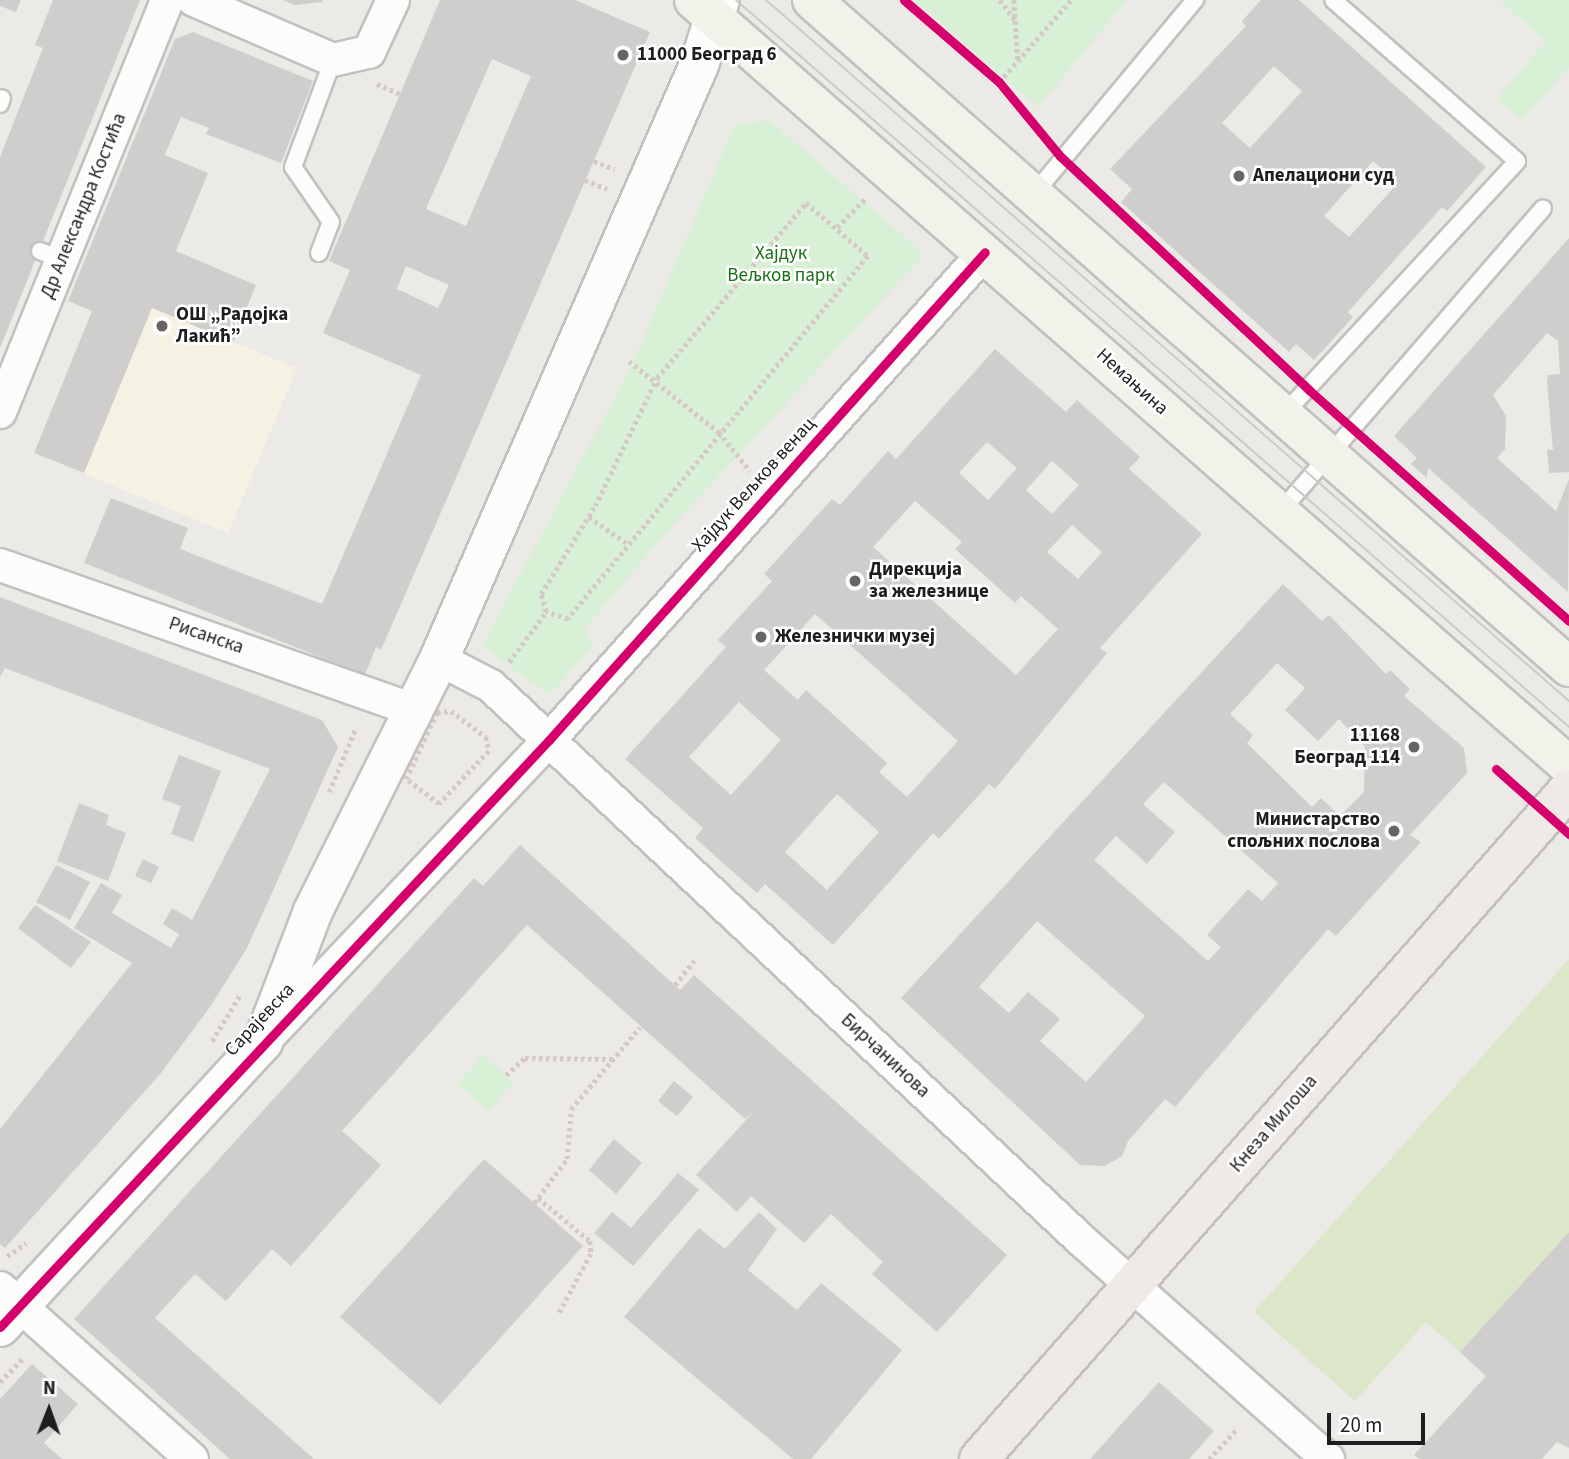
<!DOCTYPE html>
<meta charset="utf-8">
<style>
body{margin:0}
#map{position:relative;width:1569px;height:1459px;overflow:hidden;background:#eceae7;font-family:"Source Sans 3",sans-serif}
div>[style]{position:absolute}
[style*='--x']{left:calc(var(--x)*1px);top:calc(var(--y)*1px);width:calc(var(--w)*1px);rotate:calc(var(--a)*1deg)}
.education>*{inset:0;background:#f5f2e3}
.grass>*{inset:0;background:#dce6c8}
.park>*{inset:0;background:#d8f0d5}
.building>*{inset:0;background:#d0cecc}
.path>*{height:4.5px;margin-top:-2.25px;transform-origin:0;background:repeating-linear-gradient(90deg,#d5c8c7 0 3.5px,transparent 0 7px)}
.roads{filter:drop-shadow(2px 0 #c2c1bf) drop-shadow(-2px 0 #c2c1bf) drop-shadow(0 2px #c2c1bf) drop-shadow(0 -2px #c2c1bf)}
.service>*{height:16px;margin:-8px;padding:0 8px;transform-origin:8px;border-radius:8px;background:#fcfcfb}
.minor>*{height:32px;margin:-16px;padding:0 16px;transform-origin:16px;border-radius:16px;background:#fcfcfb}
.tertiary>*{height:38px;margin:-19px;padding:0 19px;transform-origin:19px;border-radius:19px;background:#fcfcfb}
.secondary>*{height:38px;margin:-19px;padding:0 19px;transform-origin:19px;border-radius:19px;background:#f2f2eb}
.primary>*{height:38px;margin:-19px;padding:0 19px;transform-origin:19px;border-radius:19px;background:#efeae5}
.tram>*{height:2px;margin:-1px;padding:0 1px;transform-origin:1px;border-radius:1px;background:#cacac9}
.cycleway>*{height:9px;margin:-4.5px;padding:0 4.5px;transform-origin:4.5px;border-radius:4.5px;background:#d6006c}
.dots>*{width:19px;height:19px;translate:-50% -50%;box-sizing:border-box;border:4px solid #fff;border-radius:50%}
span{translate:-50% -50%;white-space:nowrap;text-align:center;line-height:1.15;-webkit-text-stroke:5px #fff;paint-order:stroke}
.poi-label{font-size:19px;color:#1e1e1e;font-weight:700}
.left{translate:0 -50%;text-align:left}
.right{translate:-100% -50%;text-align:right}
.street-label{font-size:19px;color:#1e1e1e}
.park-label{font-size:19px;color:#197116}
.north{position:absolute;left:14px;top:1375px;width:70px;height:70px;-webkit-text-stroke:5px #fff;paint-order:stroke;rotate:1deg;font-size:19px;font-weight:700;line-height:28px;text-align:center;color:#1e1e1e}
.north::after{content:'';display:block;margin:auto;width:24px;height:32px;background:#1e1e1e;clip-path:polygon(50% 0,100% 100%,50% 72%,0 100%)}
.scale{position:absolute;left:1327px;top:1413px;width:98px;height:32px;box-sizing:border-box;border:4px solid #1e1e1e;border-top:0;padding-left:9px;font-size:21px;line-height:24px;white-space:nowrap;color:#1e1e1e;-webkit-text-stroke:5px #fff;paint-order:stroke}
</style>
<div id="map">
<div class="education">
<i style="clip-path:polygon(149px 104px,181px 117px,166px 155px,208px 173px,176px 251px,256px 285px,233px 342px,297px 368px,228px 533px,34px 453px,92px 311px,68px 301px)"></i>
</div>
<div class="grass">
<i style="clip-path:polygon(1569px 959px,1569px 1232px,1460px 1352px,1426px 1322px,1355px 1401px,1254px 1312px)"></i>
</div>
<div class="park">
<i style="clip-path:polygon(914px 0,1127px 0,1038px 107px)"></i>
<i style="clip-path:polygon(1499px 0,1569px 0,1569px 67px,1522px 120px,1497px 99px,1546px 41px)"></i>
<i style="clip-path:polygon(769px 120px,921px 251px,921px 258px,663px 536px,584px 630px,593px 647px,549px 695px,482px 646px,630px 369px,735px 124px)"></i>
<i style="clip-path:polygon(483px 1055px,513px 1082px,488px 1111px,458px 1084px)"></i>
</div>
<div class="building">
<i style="clip-path:polygon(0 0,21px 0,16px 12px,0 6px)"></i>
<i style="clip-path:polygon(53px 0,140px 0,0 348px,0 157px,43px 48px,35px 45px)"></i>
<i style="clip-path:polygon(283px 0,322px 0,323px 2px,295px 5px)"></i>
<i style="clip-path:polygon(evenodd,440px 0,575px 0,650px 32px,381px 650px,376px 647px,365px 675px,84px 563px,111px 498px,188px 528px,180px 549px,322px 604px,421px 375px,323px 333px,350px 270px,329px 261px,440px 0,492px 59px,531px 76px,466px 226px,426px 209px,492px 59px,440px 0,406px 266px,449px 285px,438px 308px,397px 289px,406px 266px)"></i>
<i style="clip-path:polygon(evenodd,1261px 0,1299px 0,1486px 167px,1447px 211px,1442px 207px,1348px 312px,1353px 317px,1314px 360px,1296px 344px,1289px 352px,1121px 202px,1132px 189px,1110px 169px,1246px 26px,1242px 21px,1261px 0,1274px 66px,1302px 91px,1250px 148px,1222px 123px,1274px 66px,1261px 0,1373px 161px,1398px 183px,1349px 237px,1324px 216px,1373px 161px)"></i>
<i style="clip-path:polygon(193px 32px,313px 81px,281px 163px,206px 134px,209px 128px,181px 117px,165px 155px,208px 173px,176px 251px,256px 285px,233px 342px,152px 308px,84px 473px,34px 453px,92px 311px,68px 301px,175px 39px)"></i>
<i style="clip-path:polygon(1569px 238px,1569px 472px,1549px 473px,1547px 450px,1553px 450px,1547px 382px,1548px 375px,1560px 374px,1558px 341px,1547px 333px,1493px 395px,1506px 416px,1505px 449px,1497px 458px,1556px 511px,1569px 479px,1568px 592px,1428px 468px,1427px 478px,1411px 464px,1417px 458px,1394px 436px)"></i>
<i style="clip-path:polygon(evenodd,995px 349px,1066px 412px,1077px 400px,1140px 457px,1129px 469px,1202px 534px,1100px 648px,1107px 653px,995px 789px,989px 784px,939px 839px,933px 833px,833px 945px,765px 884px,757px 893px,724px 864px,695px 838px,703px 828px,625px 759px,726px 647px,718px 640px,772px 581px,764px 574px,832px 499px,840px 505px,888px 451px,896px 459px,995px 349px,987px 442px,1017px 468px,988px 500px,959px 473px,987px 442px,995px 349px,1052px 461px,1079px 485px,1052px 514px,1026px 490px,1052px 461px,995px 349px,915px 501px,962px 542px,955px 549px,1015px 603px,1021px 596px,1058px 629px,1016px 675px,873px 547px,915px 501px,995px 349px,1072px 525px,1102px 552px,1078px 579px,1047px 552px,1072px 525px,995px 349px,815px 614px,958px 741px,907px 797px,879px 772px,887px 763px,806px 690px,798px 700px,764px 670px,815px 614px,995px 349px,739px 702px,781px 740px,731px 795px,689px 757px,739px 702px,995px 349px,837px 794px,879px 832px,827px 890px,785px 852px,837px 794px)"></i>
<i style="clip-path:polygon(evenodd,1283px 584px,1322px 621px,1329px 615px,1386px 674px,1390px 670px,1410px 689px,1404px 696px,1464px 748px,1467px 773px,1410px 835px,1421px 842px,1336px 936px,1328px 929px,1175px 1107px,1165px 1099px,1128px 1141px,1122px 1156px,1105px 1166px,1080px 1165px,901px 998px,1283px 584px,1277px 663px,1305px 688px,1285px 710px,1318px 741px,1339px 719px,1365px 747px,1364px 792px,1340px 816px,1321px 798px,1312px 807px,1247px 743px,1253px 735px,1230px 714px,1277px 663px,1283px 584px,1164px 782px,1278px 883px,1262px 901px,1248px 889px,1207px 935px,1221px 947px,1208px 961px,1094px 860px,1116px 836px,1147px 864px,1175px 832px,1143px 804px,1164px 782px,1283px 584px,1037px 921px,1145px 1016px,1086px 1082px,1040px 1041px,1060px 1019px,1028px 992px,1009px 1013px,979px 987px,1037px 921px)"></i>
<i style="clip-path:polygon(0 597px,322px 720px,338px 747px,247px 948px,210px 1007px,161px 1073px,5px 1248px,0 1244px,0 1129px,132px 963px,74px 928px,101px 883px,122px 895px,112px 913px,171px 948px,179px 934px,163px 924px,172px 908px,192px 920px,270px 769px,5px 668px,0 677px)"></i>
<i style="clip-path:polygon(179px 755px,221px 771px,193px 842px,171px 834px,181px 806px,162px 799px)"></i>
<i style="clip-path:polygon(79px 803px,109px 815px,106px 825px,126px 833px,108px 881px,57px 861px)"></i>
<i style="clip-path:polygon(520px 845px,680px 990px,694px 975px,1007px 1255px,937px 1332px,872px 1274px,883px 1262px,831px 1214px,804px 1243px,751px 1196px,737px 1212px,696px 1175px,754px 1111px,745px 1119px,527px 925px,342px 1131px,381px 1165px,291px 1266px,272px 1249px,226px 1301px,195px 1274px,155px 1318px,314px 1459px,230px 1459px,74px 1319px,474px 878px,483px 886px)"></i>
<i style="clip-path:polygon(143px 859px,159px 867px,151px 883px,135px 876px)"></i>
<i style="clip-path:polygon(56px 865px,90px 882px,70px 920px,36px 902px)"></i>
<i style="clip-path:polygon(35px 905px,91px 942px,71px 968px,18px 928px)"></i>
<i style="clip-path:polygon(674px 1081px,693px 1097px,677px 1116px,658px 1101px)"></i>
<i style="clip-path:polygon(614px 1139px,642px 1163px,616px 1194px,589px 1170px)"></i>
<i style="clip-path:polygon(484px 1159px,583px 1246px,440px 1405px,340px 1317px)"></i>
<i style="clip-path:polygon(678px 1173px,699px 1190px,633px 1266px,594px 1233px,612px 1212px,631px 1228px)"></i>
<i style="clip-path:polygon(759px 1212px,777px 1229px,748px 1270px,797px 1310px,821px 1283px,902px 1350px,811px 1459px,793px 1459px,624px 1317px,699px 1228px,725px 1249px)"></i>
<i style="clip-path:polygon(1569px 1232px,1569px 1448px,1557px 1442px,1542px 1459px,1419px 1459px,1414px 1455px,1486px 1376px,1460px 1352px)"></i>
<i style="clip-path:polygon(32px 1364px,78px 1404px,44px 1443px,62px 1459px,0 1459px,0 1399px)"></i>
<i style="clip-path:polygon(1159px 1382px,1214px 1431px,1189px 1459px,1090px 1459px)"></i>
</div>
<div class="path">
<i style="--x:1000;--y:0;--w:25;--a:53"></i>
<i style="--x:1014;--y:0;--w:61;--a:86.2"></i>
<i style="--x:999;--y:82;--w:109;--a:-48.7"></i>
<i style="--x:377;--y:84;--w:25;--a:23"></i>
<i style="--x:594;--y:161;--w:22;--a:21"></i>
<i style="--x:585;--y:180;--w:24;--a:22"></i>
<i style="--x:806;--y:203;--w:82;--a:40.5"></i>
<i style="--x:868;--y:256;--w:471;--a:129.6"></i>
<i style="--x:568;--y:619;--w:23;--a:-162"></i>
<i style="--x:546;--y:612;--w:19;--a:-106"></i>
<i style="--x:541;--y:594;--w:103;--a:-58.5"></i>
<i style="--x:595;--y:506;--w:142;--a:-64.2"></i>
<i style="--x:657;--y:378;--w:230;--a:-49.6"></i>
<i style="--x:837;--y:227;--w:41;--a:-45"></i>
<i style="--x:629;--y:361;--w:115;--a:38.3"></i>
<i style="--x:719;--y:432;--w:50;--a:51.5"></i>
<i style="--x:589;--y:517;--w:47;--a:34.7"></i>
<i style="--x:509;--y:662;--w:62;--a:-53.5"></i>
<i style="--x:451;--y:711;--w:44;--a:36.6"></i>
<i style="--x:486;--y:737;--w:14;--a:78"></i>
<i style="--x:489;--y:751;--w:73;--a:133.3"></i>
<i style="--x:439;--y:804;--w:41;--a:-142.9"></i>
<i style="--x:406;--y:779;--w:74;--a:-65.2"></i>
<i style="--x:437;--y:712;--w:14;--a:-4"></i>
<i style="--x:329;--y:792;--w:67;--a:-67.2"></i>
<i style="--x:675;--y:985;--w:31;--a:-52"></i>
<i style="--x:212;--y:1041;--w:54;--a:-58.7"></i>
<i style="--x:506;--y:1075;--w:25;--a:-42"></i>
<i style="--x:525;--y:1058;--w:88;--a:0.7"></i>
<i style="--x:538;--y:1198;--w:67;--a:39.6"></i>
<i style="--x:590;--y:1241;--w:13;--a:86"></i>
<i style="--x:591;--y:1254;--w:69;--a:118.4"></i>
<i style="--x:534;--y:1203;--w:55;--a:-53.1"></i>
<i style="--x:567;--y:1159;--w:50;--a:-85.4"></i>
<i style="--x:571;--y:1109;--w:107;--a:-49.9"></i>
<i style="--x:7;--y:1256;--w:23;--a:-34"></i>
<i style="--x:0;--y:1382;--w:35;--a:-46"></i>
<i style="--x:1209;--y:1459;--w:41;--a:-47"></i>
</div>
<div class="roads">
<div class="service">
<i style="--x:0;--y:104;--w:6;--a:-72"></i>
<i style="--x:1033;--y:195;--w:254;--a:-50.3"></i>
<i style="--x:40;--y:251;--w:24;--a:22"></i>
<i style="--x:319;--y:253;--w:33;--a:-69"></i>
<i style="--x:331;--y:222;--w:67;--a:-124.6"></i>
<i style="--x:293;--y:167;--w:114;--a:-69.5"></i>
<i style="--x:1283;--y:415;--w:345;--a:-47.3"></i>
<i style="--x:1517;--y:161;--w:244;--a:-138.8"></i>
<i style="--x:1279;--y:513;--w:403;--a:-49.1"></i>
</div>
<div class="minor">
<i style="--x:194;--y:0;--w:151;--a:23.3"></i>
<i style="--x:333;--y:60;--w:37;--a:-13"></i>
<i style="--x:369;--y:52;--w:57;--a:-65.2"></i>
<i style="--x:0;--y:412;--w:445;--a:-67.9"></i>
<i style="--x:0;--y:565;--w:435;--a:19.3"></i>
<i style="--x:439;--y:659;--w:59;--a:27.4"></i>
<i style="--x:491;--y:686;--w:808;--a:43.19"></i>
<i style="--x:1080;--y:1239;--w:332;--a:41.6"></i>
<i style="--x:269;--y:1036;--w:407;--a:-46.6"></i>
<i style="--x:549;--y:740;--w:654;--a:-48.22"></i>
<i style="--x:0;--y:1288;--w:257;--a:41.7"></i>
</div>
<div class="tertiary">
<i style="--x:0;--y:1327;--w:388;--a:-47.3"></i>
<i style="--x:263;--y:1042;--w:140;--a:-69.1"></i>
<i style="--x:313;--y:911;--w:282;--a:-63.4"></i>
<i style="--x:439;--y:659;--w:648;--a:-66.36"></i>
<i style="--x:699;--y:65;--w:68;--a:-72.1"></i>
</div>
<div class="secondary">
<i style="--x:694;--y:0;--w:1163;--a:41.2"></i>
<i style="--x:812;--y:0;--w:1009;--a:41.38"></i>
</div>
<div class="primary">
<i style="--x:979;--y:1459;--w:893;--a:-48.63"></i>
</div>
</div>
<div class="tram">
<i style="--x:736;--y:0;--w:1106;--a:41.11"></i>
<i style="--x:766;--y:0;--w:1066;--a:41.12"></i>
</div>
<div class="cycleway">
<i style="--x:904;--y:0;--w:125;--a:40.8"></i>
<i style="--x:999;--y:82;--w:96;--a:50.5"></i>
<i style="--x:1060;--y:156;--w:342;--a:43.2"></i>
<i style="--x:1309;--y:390;--w:348;--a:41.6"></i>
<i style="--x:1496;--y:769;--w:98;--a:41.7"></i>
<i style="--x:0;--y:1327;--w:804;--a:-46.92"></i>
<i style="--x:549;--y:740;--w:654;--a:-48.22"></i>
</div>
<div class="dots">
<i style="left:623px;top:55px;background:#666564"></i>
<i style="left:1239px;top:176px;background:#666564"></i>
<i style="left:162px;top:326px;background:#666564"></i>
<i style="left:855px;top:581px;background:#666564"></i>
<i style="left:761px;top:637px;background:#666564"></i>
<i style="left:1414px;top:747px;background:#666564"></i>
<i style="left:1394px;top:831px;background:#666564"></i>
</div>
<div class="poi-label">
<span class="left" style="left:637px;top:55px">11000 Београд 6</span>
<span class="left" style="left:1253px;top:176px">Апелациони суд</span>
<span class="left" style="left:176px;top:326px">ОШ „Радојка<br>Лакић”</span>
<span class="left" style="left:869px;top:581px">Дирекција<br>за железнице</span>
<span class="left" style="left:775px;top:637px">Железнички музеј</span>
<span class="right" style="left:1400px;top:747px">11168<br>Београд 114</span>
<span class="right" style="left:1380px;top:831px">Министарство<br>спољних послова</span>
</div>
<div class="street-label">
<span style="left:84px;top:206px;rotate:-68deg">Др Александра Костића</span>
<span style="left:1132px;top:382px;rotate:42deg">Немањина</span>
<span style="left:754px;top:485px;rotate:-48deg">Хајдук Вељков венац</span>
<span style="left:206px;top:636px;rotate:19deg">Рисанска</span>
<span style="left:260px;top:1020px;rotate:-47deg">Сарајевска</span>
<span style="left:885px;top:1056px;rotate:43deg">Бирчанинова</span>
<span style="left:1274px;top:1124px;rotate:-49deg">Кнеза Милоша</span>
</div>
<div class="park-label">
<span style="left:781px;top:265px">Хајдук<br>Вељков парк</span>
</div>
<div class="north">N</div>
<div class="scale">20 m</div>
</div>
